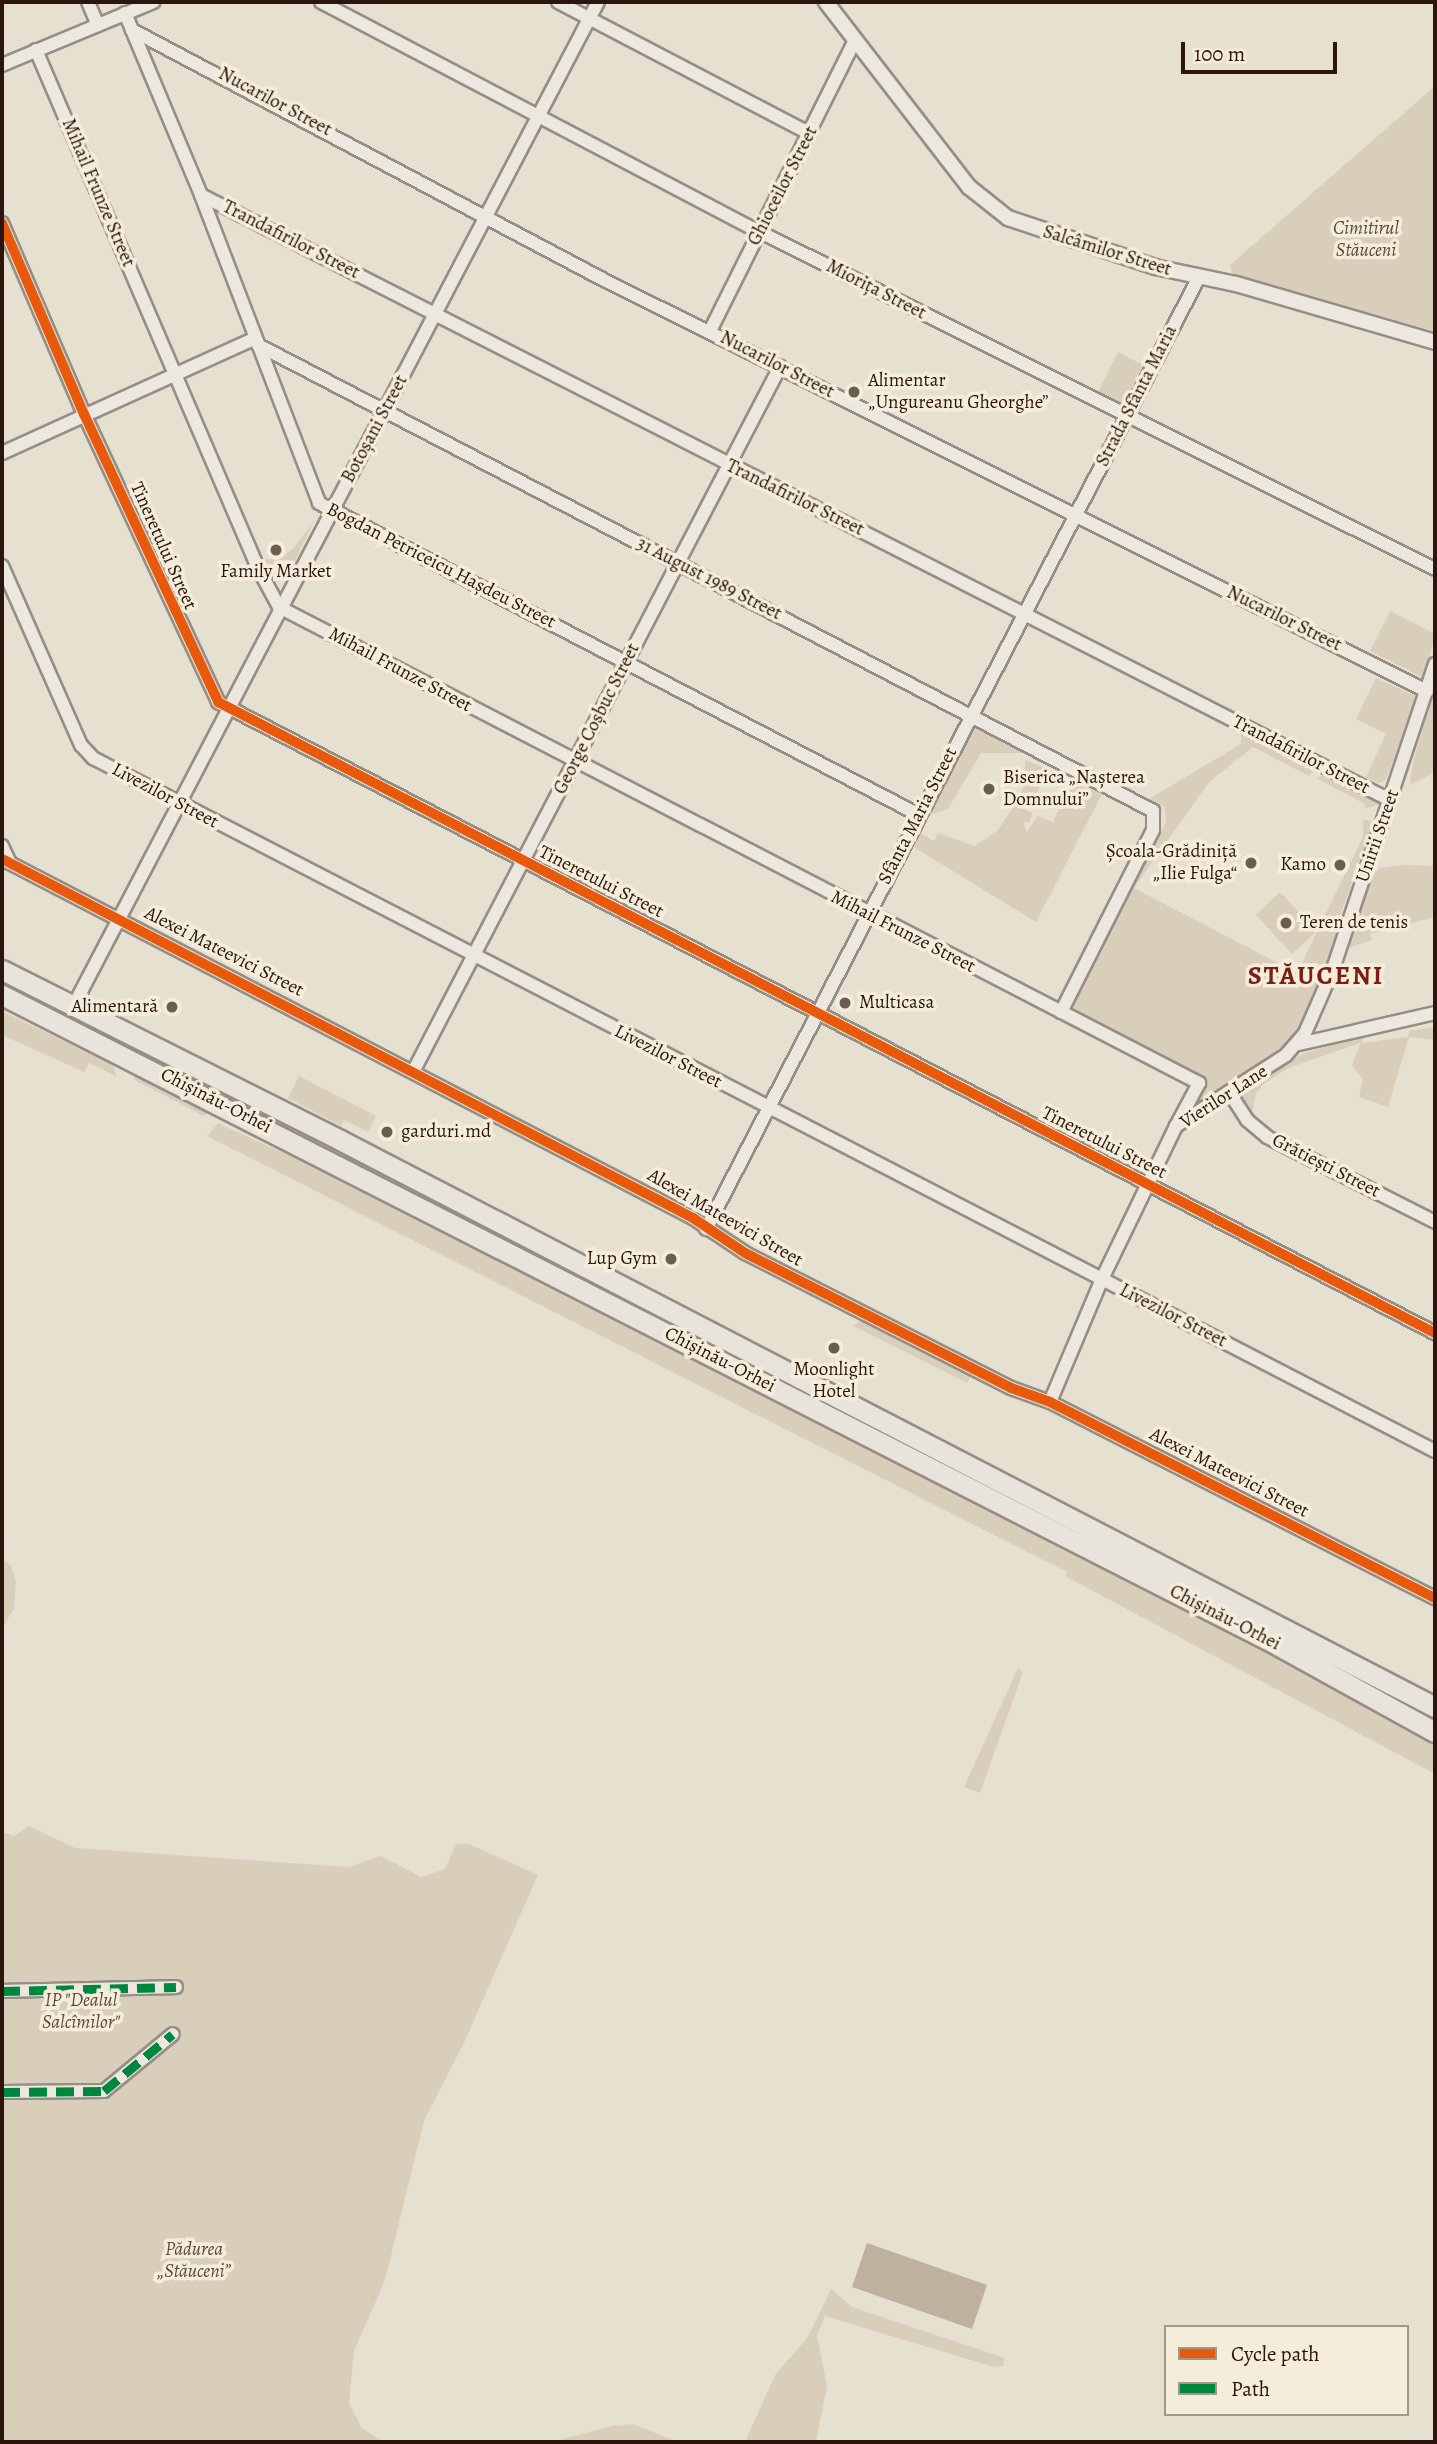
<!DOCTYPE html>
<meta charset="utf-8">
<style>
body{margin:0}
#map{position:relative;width:1437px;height:2444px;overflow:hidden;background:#e6e0d1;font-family:Alegreya,serif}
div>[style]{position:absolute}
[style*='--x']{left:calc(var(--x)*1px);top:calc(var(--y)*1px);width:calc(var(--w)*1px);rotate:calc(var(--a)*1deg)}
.green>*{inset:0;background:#d9ceba}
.water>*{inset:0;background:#beb19e}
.roads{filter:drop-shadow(2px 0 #958e85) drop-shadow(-2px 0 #958e85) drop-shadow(0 2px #958e85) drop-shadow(0 -2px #958e85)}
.minor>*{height:12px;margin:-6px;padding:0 6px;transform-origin:6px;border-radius:6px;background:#ece8e0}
.tertiary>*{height:14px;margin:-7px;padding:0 7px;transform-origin:7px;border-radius:7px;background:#ece8e0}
.trunk>*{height:19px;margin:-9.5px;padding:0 9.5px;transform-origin:9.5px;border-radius:9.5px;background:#e9e4db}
.quiet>*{height:9px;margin-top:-4.5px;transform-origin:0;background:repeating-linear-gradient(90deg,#00873e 0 18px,transparent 0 27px)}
.cycleway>*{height:10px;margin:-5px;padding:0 5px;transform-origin:5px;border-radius:5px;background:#e8590c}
.dots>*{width:19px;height:19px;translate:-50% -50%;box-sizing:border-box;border:4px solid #f5eddb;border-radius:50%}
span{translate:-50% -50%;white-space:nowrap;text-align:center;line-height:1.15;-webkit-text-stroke:7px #f5eddb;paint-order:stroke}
.street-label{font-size:19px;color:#2c150c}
.park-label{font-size:19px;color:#5d483b;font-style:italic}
.poi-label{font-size:19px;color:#2c150c}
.left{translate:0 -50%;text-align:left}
.right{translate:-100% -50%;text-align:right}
.district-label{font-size:26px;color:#7a1f14;font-weight:700;letter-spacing:2px}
.frame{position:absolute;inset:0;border:4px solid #2c150c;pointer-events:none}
.legend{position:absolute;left:1164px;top:2325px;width:245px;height:91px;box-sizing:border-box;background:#f5eddb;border:2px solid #a59788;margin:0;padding:9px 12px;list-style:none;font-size:21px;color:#2c150c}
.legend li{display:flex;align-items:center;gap:14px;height:35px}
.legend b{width:35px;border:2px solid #a59788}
.scale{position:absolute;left:1181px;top:42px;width:156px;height:32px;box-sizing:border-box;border:4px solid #2c150c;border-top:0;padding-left:9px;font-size:21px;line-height:24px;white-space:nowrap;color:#2c150c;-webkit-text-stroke:5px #f5eddb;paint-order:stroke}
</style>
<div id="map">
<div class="green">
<i style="clip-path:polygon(1435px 86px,1434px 331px,1233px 275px,1230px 265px)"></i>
<i style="clip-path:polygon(1118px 352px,1143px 365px,1122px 406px,1097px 394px)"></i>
<i style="clip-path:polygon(315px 519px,286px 578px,262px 565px,261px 559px,278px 560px,294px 548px)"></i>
<i style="clip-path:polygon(1390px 611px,1435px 634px,1424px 678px,1370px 651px)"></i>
<i style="clip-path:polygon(1376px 678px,1415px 696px,1400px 745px,1385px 781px,1378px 783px,1366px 777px,1386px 734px,1356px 719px)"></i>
<i style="clip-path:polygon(1435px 685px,1435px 772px,1410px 785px,1413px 762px)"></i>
<i style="clip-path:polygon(972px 723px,1050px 765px,1027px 753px,981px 753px,948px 809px,928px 815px)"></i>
<i style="clip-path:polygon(1241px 731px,1315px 767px,1309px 776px,1253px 747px,1209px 782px,1134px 888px,1297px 973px,1363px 837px,1363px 819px,1374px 822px,1335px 929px,1340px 931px,1324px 972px,1316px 972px,1313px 979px,1321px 985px,1294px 1040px,1186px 1116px,1207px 1079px,1068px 1008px,1166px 823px,1165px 807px,1149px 799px,1241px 744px)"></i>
<i style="clip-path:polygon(1025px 760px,1048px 769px,1030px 807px,1017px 801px,1025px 784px)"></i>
<i style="clip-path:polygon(1327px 774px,1381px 800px,1380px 804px,1364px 809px,1365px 804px,1316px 778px)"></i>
<i style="clip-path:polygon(1074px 777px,1103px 792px,1036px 922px,912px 846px,881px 909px,917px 928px,916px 931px,878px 910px,920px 824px,925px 822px,919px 832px,934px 841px,938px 833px,974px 846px,997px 831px,1015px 805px,1033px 813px,1029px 822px,1023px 823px,1027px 832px,1038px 816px,1053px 822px)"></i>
<i style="clip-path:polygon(1405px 865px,1435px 866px,1435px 917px,1370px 934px,1372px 940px,1348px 948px,1373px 874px,1380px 868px)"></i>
<i style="clip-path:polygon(1280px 892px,1317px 931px,1292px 954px,1256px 915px)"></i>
<i style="clip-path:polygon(2px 1011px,113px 1065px,116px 1076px,89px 1063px,84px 1072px,2px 1035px)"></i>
<i style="clip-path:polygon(1435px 1027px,1435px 1040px,1409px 1037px,1388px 1107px,1359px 1097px,1363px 1079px,1352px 1066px,1360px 1043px,1288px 1068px,1264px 1084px,1256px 1093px,1251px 1119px,1242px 1104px,1242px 1094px,1302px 1054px,1365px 1035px,1362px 1043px,1408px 1037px,1409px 1031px)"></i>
<i style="clip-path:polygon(136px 1073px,208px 1110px,208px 1113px,204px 1116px,133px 1079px)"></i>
<i style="clip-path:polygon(299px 1076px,376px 1116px,368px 1132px,344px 1120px,341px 1126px,288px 1098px)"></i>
<i style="clip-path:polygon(218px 1123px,371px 1193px,1331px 1683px,1435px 1744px,1435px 1774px,1065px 1576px,1067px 1572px,207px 1136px)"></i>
<i style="clip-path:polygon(863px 1319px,972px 1374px,967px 1383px,853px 1326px)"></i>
<i style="clip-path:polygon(2px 1559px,11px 1566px,16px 1581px,14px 1609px,2px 1628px)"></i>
<i style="clip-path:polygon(1018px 1668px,1023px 1672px,980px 1793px,964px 1787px)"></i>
<i style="clip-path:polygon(29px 1826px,75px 1848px,348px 1867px,381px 1856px,421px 1877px,445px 1869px,456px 1844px,469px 1844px,538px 1875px,463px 2045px,424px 2121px,385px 2280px,354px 2351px,349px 2404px,362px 2428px,384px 2442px,2px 2442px,2px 1832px,14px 1836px)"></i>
<i style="clip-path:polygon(831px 2289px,852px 2307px,1005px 2358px,1003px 2366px,994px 2367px,825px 2316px,817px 2335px,827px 2386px,816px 2442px,745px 2442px,775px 2375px,808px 2337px)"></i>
<i style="clip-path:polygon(633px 2424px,678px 2442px,551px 2442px,613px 2426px)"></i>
</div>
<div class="water">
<i style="clip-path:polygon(867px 2243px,987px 2285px,972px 2329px,852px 2287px)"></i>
</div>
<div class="roads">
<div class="minor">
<i style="--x:88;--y:2;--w:25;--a:67"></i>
<i style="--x:321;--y:2;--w:496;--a:27.7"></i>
<i style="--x:760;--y:232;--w:754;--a:26.53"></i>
<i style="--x:558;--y:2;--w:283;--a:27.6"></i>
<i style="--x:125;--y:13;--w:197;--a:67.3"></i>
<i style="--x:201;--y:195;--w:330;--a:69"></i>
<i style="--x:319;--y:503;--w:676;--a:27.47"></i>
<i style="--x:132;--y:30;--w:534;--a:27.91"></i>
<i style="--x:604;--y:280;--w:920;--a:26.54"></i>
<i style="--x:36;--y:50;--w:564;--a:66.8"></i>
<i style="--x:258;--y:568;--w:44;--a:61.7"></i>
<i style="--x:279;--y:607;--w:1036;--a:27.36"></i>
<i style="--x:1199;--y:1083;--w:49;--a:118.1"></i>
<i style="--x:2;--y:65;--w:164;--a:-22.6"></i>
<i style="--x:201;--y:195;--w:1334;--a:26.97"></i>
<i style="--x:2;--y:223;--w:208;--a:66.8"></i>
<i style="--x:84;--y:414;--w:318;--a:65"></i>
<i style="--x:218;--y:702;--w:1371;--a:27.41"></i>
<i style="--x:710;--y:331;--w:325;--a:-63.5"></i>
<i style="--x:258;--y:345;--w:1009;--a:27.5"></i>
<i style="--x:1153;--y:811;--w:19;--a:90"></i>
<i style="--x:1153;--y:830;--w:204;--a:116.8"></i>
<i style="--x:2;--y:453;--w:278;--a:-24.4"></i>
<i style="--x:2;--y:566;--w:196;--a:66.2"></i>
<i style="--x:81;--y:745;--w:18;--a:47"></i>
<i style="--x:93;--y:758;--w:1510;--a:27.31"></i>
<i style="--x:2;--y:846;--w:19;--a:65"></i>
<i style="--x:2;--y:859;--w:779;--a:27.45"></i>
<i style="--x:693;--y:1218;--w:63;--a:33.9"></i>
<i style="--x:745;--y:1253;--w:298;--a:26.9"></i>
<i style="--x:1011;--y:1388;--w:41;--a:19.7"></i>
<i style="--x:1050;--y:1402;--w:432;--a:27"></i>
<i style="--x:74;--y:1005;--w:1132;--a:-62.42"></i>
<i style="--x:1299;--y:1044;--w:139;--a:-12.8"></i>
<i style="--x:414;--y:1070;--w:793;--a:-62.5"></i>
<i style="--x:1231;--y:1095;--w:30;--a:57"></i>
<i style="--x:1247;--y:1120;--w:26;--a:40"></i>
<i style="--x:1267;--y:1137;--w:188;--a:26.8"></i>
<i style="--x:706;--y:1229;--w:1072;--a:-62.62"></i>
<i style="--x:1050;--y:1402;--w:134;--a:-67.1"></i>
<i style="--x:1102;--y:1279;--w:170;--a:-64.2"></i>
<i style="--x:1176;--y:1126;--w:131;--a:-32.8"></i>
<i style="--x:1286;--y:1055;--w:29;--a:-49"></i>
<i style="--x:1305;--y:1033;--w:70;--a:-66.4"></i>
<i style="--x:1333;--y:969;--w:322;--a:-71.5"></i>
<i style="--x:2;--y:1991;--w:174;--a:-1.3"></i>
<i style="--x:2;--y:2092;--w:102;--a:-0.6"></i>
<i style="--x:104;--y:2091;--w:89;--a:-39.6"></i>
</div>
<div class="tertiary">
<i style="--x:826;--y:2;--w:234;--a:52.3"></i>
<i style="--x:969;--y:187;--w:50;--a:38.5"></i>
<i style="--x:1008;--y:218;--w:155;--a:18.4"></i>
<i style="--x:1155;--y:267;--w:83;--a:11.9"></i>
<i style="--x:1236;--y:284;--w:207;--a:16.2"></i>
</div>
<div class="trunk">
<i style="--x:2;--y:970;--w:378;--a:26.7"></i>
<i style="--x:340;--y:1140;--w:1233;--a:27.38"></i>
<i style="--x:2;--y:995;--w:1421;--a:27"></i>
<i style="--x:1268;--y:1640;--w:191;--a:28.9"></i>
</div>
</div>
<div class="quiet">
<i style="--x:2;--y:1991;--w:174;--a:-1.3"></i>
<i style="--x:2;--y:2092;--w:102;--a:-0.6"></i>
<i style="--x:104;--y:2091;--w:89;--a:-39.6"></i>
</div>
<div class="cycleway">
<i style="--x:2;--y:223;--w:208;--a:66.8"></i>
<i style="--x:84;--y:414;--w:318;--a:65"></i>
<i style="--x:218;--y:702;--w:1371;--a:27.41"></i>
<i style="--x:2;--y:859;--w:779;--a:27.45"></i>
<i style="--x:693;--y:1218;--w:63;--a:33.9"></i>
<i style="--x:745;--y:1253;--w:298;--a:26.9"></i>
<i style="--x:1011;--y:1388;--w:41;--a:19.7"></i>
<i style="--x:1050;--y:1402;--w:432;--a:27"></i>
</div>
<div class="dots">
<i style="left:854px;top:392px;background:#6d5c51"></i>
<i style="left:276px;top:550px;background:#6d5c51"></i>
<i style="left:989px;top:789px;background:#6d5c51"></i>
<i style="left:1251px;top:863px;background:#6d5c51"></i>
<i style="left:1340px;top:865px;background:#6d5c51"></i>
<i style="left:1286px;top:923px;background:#6d5c51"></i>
<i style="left:845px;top:1003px;background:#6d5c51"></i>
<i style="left:172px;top:1007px;background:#6d5c51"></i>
<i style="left:387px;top:1132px;background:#6d5c51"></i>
<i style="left:671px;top:1259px;background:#6d5c51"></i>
<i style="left:834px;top:1348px;background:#6d5c51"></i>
</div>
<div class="street-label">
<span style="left:275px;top:102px;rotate:28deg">Nucarilor Street</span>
<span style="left:783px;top:186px;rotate:-63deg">Ghioceilor Street</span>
<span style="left:98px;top:193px;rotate:67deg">Mihail Frunze Street</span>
<span style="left:291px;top:240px;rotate:27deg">Trandafirilor Street</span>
<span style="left:1107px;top:251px;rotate:17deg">Salcâmilor Street</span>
<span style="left:876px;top:290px;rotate:27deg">Miorița Street</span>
<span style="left:777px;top:365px;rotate:27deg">Nucarilor Street</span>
<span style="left:1137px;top:396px;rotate:-63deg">Strada Sfânta Maria</span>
<span style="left:375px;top:429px;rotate:-62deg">Botoșani Street</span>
<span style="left:795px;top:498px;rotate:26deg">Trandafirilor Street</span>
<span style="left:163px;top:546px;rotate:66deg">Tineretului Street</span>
<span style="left:441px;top:566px;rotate:27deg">Bogdan Petriceicu Hașdeu Street</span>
<span style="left:709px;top:579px;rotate:27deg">31 August 1989 Street</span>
<span style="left:1284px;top:619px;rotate:26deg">Nucarilor Street</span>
<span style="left:400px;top:670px;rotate:28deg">Mihail Frunze Street</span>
<span style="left:597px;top:719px;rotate:-63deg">George Coșbuc Street</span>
<span style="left:1301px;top:755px;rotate:27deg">Trandafirilor Street</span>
<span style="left:165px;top:796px;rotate:28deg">Livezilor Street</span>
<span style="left:918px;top:816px;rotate:-63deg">Sfânta Maria Street</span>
<span style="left:1378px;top:836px;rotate:-71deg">Unirii Street</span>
<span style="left:601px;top:882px;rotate:27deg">Tineretului Street</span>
<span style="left:903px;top:932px;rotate:27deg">Mihail Frunze Street</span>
<span style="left:224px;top:952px;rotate:27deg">Alexei Mateevici Street</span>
<span style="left:668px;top:1057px;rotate:27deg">Livezilor Street</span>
<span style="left:1224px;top:1097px;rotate:-33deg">Vierilor Lane</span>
<span style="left:216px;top:1101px;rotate:27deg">Chișinău-Orhei</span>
<span style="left:1104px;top:1143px;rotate:27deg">Tineretului Street</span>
<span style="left:1326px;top:1166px;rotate:27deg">Grătiești Street</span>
<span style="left:725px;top:1218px;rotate:30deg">Alexei Mateevici Street</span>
<span style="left:1173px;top:1316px;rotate:27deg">Livezilor Street</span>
<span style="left:720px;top:1360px;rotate:27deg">Chișinău-Orhei</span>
<span style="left:1229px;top:1473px;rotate:27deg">Alexei Mateevici Street</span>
<span style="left:1225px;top:1618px;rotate:27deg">Chișinău-Orhei</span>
</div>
<div class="park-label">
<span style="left:1366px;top:240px">Cimitirul<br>Stăuceni</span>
<span style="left:81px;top:2012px">IP "Dealul<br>Salcîmilor"</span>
<span style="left:194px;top:2261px">Pădurea<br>„Stăuceni”</span>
</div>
<div class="poi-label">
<span class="left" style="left:868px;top:392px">Alimentar<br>„Ungureanu Gheorghe”</span>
<span style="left:276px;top:572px">Family Market</span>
<span class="left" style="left:1003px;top:789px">Biserica „Nașterea<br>Domnului”</span>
<span class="right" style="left:1237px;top:863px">Școala-Grădiniță<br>„Ilie Fulga“</span>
<span class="right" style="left:1326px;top:865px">Kamo</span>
<span class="left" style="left:1300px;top:923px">Teren de tenis</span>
<span class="left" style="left:859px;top:1003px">Multicasa</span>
<span class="right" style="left:158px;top:1007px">Alimentară</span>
<span class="left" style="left:401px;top:1132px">garduri.md</span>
<span class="right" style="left:657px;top:1259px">Lup Gym</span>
<span style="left:834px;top:1381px">Moonlight<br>Hotel</span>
</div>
<div class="district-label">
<span style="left:1316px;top:976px">STĂUCENI</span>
</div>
<div class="frame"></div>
<ul class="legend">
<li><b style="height:9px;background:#e8590c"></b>Cycle path</li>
<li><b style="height:9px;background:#00873e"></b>Path</li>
</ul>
<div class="scale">100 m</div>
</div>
